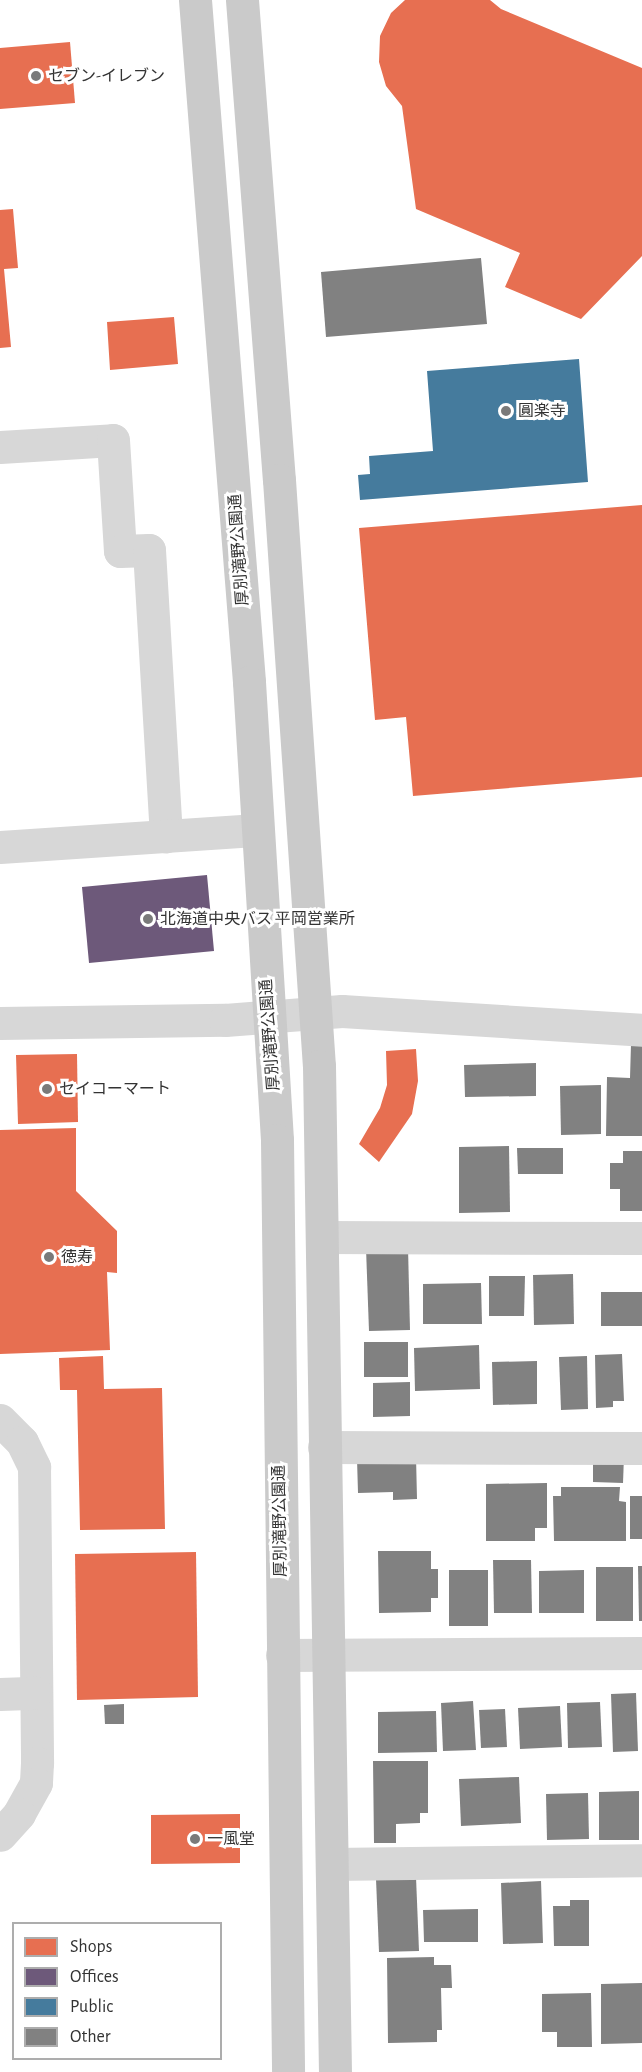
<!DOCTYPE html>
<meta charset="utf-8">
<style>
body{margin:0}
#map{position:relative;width:642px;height:2072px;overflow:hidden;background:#fff;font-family:"Alegreya Sans","Noto Sans JP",sans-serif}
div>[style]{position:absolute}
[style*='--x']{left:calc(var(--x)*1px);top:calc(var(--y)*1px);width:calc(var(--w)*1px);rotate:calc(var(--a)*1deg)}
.shops>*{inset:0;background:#e76f51}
.offices>*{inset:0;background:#6d597a}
.public>*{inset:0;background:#457b9d}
.building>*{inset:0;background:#818181}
.minor>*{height:33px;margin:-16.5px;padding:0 16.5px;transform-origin:16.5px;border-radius:16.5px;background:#d7d7d7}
.major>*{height:33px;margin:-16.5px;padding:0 16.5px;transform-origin:16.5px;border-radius:16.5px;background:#cacaca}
.dots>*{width:16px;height:16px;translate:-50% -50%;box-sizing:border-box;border:3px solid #fff;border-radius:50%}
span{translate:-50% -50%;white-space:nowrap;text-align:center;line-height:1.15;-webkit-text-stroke:6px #fff;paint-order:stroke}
.poi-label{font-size:16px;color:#333}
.left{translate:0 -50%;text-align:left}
.street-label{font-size:16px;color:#333}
.legend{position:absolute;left:12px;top:1922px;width:210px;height:138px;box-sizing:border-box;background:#fff;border:2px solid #adadad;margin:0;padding:8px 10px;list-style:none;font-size:18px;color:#333}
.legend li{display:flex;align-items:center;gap:12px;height:30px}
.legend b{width:30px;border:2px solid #adadad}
</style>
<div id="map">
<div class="shops">
<i style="clip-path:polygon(405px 0,490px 0,501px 9px,642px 68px,642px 256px,581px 319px,505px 287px,520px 253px,416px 209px,402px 106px,386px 86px,379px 62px,380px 36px,391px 13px)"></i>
<i style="clip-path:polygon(70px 42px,75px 103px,0 109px,0 48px)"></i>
<i style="clip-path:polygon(13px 209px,18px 268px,4px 269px,11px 347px,0 348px,0 210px)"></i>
<i style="clip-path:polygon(174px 317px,178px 364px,110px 370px,107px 322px)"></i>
<i style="clip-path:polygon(642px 505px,642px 777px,413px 796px,406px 717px,375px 720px,359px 528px)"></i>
<i style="clip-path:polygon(416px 1049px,418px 1081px,412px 1114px,379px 1162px,359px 1144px,380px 1108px,387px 1085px,386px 1051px)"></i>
<i style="clip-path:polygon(77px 1054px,78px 1122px,18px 1124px,16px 1055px)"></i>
<i style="clip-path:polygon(76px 1128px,76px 1191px,117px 1231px,117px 1273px,107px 1272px,110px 1350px,0 1354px,0 1130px)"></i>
<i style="clip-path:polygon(103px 1356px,104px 1389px,162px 1388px,165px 1529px,80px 1530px,77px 1390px,60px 1390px,59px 1358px)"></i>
<i style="clip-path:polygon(196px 1552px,198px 1697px,77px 1700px,75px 1554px)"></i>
<i style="clip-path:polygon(240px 1814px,240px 1863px,151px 1864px,151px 1815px)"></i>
</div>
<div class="offices">
<i style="clip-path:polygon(207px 875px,214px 951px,89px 963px,82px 887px)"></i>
</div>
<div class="public">
<i style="clip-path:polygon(579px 359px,588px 482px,360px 500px,358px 475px,370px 474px,369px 456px,433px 451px,427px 371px)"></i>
</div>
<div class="building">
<i style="clip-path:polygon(481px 258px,487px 324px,326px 337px,321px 272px)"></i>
<i style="clip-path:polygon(631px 1044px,642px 1044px,642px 1136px,606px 1136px,607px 1077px,630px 1078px)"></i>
<i style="clip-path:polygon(536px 1063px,536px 1096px,465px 1097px,464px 1065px)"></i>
<i style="clip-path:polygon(601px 1085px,601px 1134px,561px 1135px,560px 1086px)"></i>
<i style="clip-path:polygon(509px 1146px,510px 1212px,459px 1213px,459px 1147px)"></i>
<i style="clip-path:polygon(517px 1148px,563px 1148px,563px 1174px,518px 1174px)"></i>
<i style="clip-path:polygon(623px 1151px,642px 1151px,642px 1211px,620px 1211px,620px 1189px,610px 1189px,610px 1163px,623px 1163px)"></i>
<i style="clip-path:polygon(408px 1247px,410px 1330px,369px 1331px,366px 1248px)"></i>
<i style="clip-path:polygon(573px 1274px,574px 1324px,534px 1325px,533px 1275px)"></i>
<i style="clip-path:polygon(489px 1276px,525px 1276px,524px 1316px,489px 1316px)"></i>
<i style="clip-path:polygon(481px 1283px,482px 1324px,423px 1324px,423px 1284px)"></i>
<i style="clip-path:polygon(601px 1292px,642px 1292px,642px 1326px,601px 1326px)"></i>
<i style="clip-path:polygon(364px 1342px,408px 1342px,408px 1377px,364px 1377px)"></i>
<i style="clip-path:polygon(479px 1345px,480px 1389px,415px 1391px,414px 1348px)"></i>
<i style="clip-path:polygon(622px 1354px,624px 1401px,613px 1401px,613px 1407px,596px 1408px,595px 1355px)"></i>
<i style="clip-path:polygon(587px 1356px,588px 1409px,561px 1410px,559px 1357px)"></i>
<i style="clip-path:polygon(537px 1361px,537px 1404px,493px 1405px,492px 1362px)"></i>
<i style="clip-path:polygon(410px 1382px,410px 1416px,373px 1417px,373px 1383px)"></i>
<i style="clip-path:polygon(416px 1456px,417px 1499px,393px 1500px,393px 1492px,358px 1493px,357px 1459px)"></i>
<i style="clip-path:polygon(593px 1456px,624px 1456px,623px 1483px,593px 1482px)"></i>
<i style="clip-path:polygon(547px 1483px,547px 1528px,535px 1528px,535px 1541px,486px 1541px,486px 1484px)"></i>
<i style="clip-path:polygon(561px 1487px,620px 1487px,619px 1501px,626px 1502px,626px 1541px,554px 1541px,553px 1496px,561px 1496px)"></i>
<i style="clip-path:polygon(630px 1496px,642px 1496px,642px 1539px,630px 1539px)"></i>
<i style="clip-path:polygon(378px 1551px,431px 1551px,431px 1569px,438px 1569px,438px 1598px,431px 1598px,431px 1612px,379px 1613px)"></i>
<i style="clip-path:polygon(493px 1560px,531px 1560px,532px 1613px,494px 1613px)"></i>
<i style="clip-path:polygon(638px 1566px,642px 1566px,642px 1621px,639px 1621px)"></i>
<i style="clip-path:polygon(596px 1567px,633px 1567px,633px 1621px,596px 1621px)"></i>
<i style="clip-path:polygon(449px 1570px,488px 1570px,488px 1626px,449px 1626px)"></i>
<i style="clip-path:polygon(584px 1570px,584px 1613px,539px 1613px,539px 1571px)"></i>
<i style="clip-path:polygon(636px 1693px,638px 1751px,613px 1752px,611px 1694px)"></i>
<i style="clip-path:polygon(473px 1701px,476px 1750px,443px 1751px,441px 1703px)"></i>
<i style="clip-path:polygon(600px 1702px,602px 1747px,568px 1748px,567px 1703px)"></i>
<i style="clip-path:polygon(124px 1704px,124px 1724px,105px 1724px,104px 1705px)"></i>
<i style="clip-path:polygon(560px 1706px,562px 1747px,520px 1749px,518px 1708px)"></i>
<i style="clip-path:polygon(505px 1709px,507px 1747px,481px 1748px,479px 1710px)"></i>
<i style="clip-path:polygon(436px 1711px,437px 1752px,378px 1753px,378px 1712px)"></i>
<i style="clip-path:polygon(373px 1761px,428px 1761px,428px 1813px,420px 1813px,420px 1823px,396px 1824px,396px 1843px,374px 1843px)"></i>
<i style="clip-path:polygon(519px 1777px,521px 1823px,461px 1826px,459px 1779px)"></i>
<i style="clip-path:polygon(639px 1791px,639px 1840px,599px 1840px,599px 1792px)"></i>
<i style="clip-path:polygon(588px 1793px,589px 1839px,547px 1840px,546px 1794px)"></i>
<i style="clip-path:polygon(416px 1877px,419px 1951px,379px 1952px,376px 1879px)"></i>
<i style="clip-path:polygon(541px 1881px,543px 1943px,503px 1944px,501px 1883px)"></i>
<i style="clip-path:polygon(570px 1900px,589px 1900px,589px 1946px,554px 1946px,553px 1906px,570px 1906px)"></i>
<i style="clip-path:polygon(478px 1909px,478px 1942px,424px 1942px,423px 1910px)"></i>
<i style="clip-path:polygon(434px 1957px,434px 1965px,451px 1965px,452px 1988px,441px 1988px,442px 2030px,437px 2030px,437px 2042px,388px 2043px,387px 1958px)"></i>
<i style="clip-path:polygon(642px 1983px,642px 2043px,601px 2044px,601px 1984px)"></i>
<i style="clip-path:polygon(591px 1993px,592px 2047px,557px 2047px,557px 2032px,542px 2032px,542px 1994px)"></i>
</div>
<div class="minor">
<i style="--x:0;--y:447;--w:113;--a:-3.5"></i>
<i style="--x:113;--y:440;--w:111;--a:86.4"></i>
<i style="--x:120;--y:551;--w:29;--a:-2"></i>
<i style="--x:149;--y:550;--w:287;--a:86.6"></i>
<i style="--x:0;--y:847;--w:258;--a:-3.8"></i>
<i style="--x:0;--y:1023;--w:225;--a:-0.8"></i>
<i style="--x:225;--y:1020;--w:117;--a:-4.4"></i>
<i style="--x:342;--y:1011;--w:301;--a:3.6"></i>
<i style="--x:322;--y:1237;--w:320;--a:0.2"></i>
<i style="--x:0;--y:1420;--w:31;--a:45"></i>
<i style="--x:22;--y:1442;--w:28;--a:64"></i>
<i style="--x:34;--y:1467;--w:296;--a:89.4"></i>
<i style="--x:37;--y:1763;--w:20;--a:93"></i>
<i style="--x:36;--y:1783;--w:35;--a:119"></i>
<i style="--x:19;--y:1814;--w:28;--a:132"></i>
<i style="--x:324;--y:1447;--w:318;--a:0.2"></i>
<i style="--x:282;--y:1655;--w:360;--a:-0.3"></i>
<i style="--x:0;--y:1694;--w:36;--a:-2"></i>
<i style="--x:332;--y:1864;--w:310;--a:-0.7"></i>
</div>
<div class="major">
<i style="--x:195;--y:0;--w:684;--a:85.47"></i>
<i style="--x:249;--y:682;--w:459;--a:86.5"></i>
<i style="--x:277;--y:1140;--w:932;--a:89.32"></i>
<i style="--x:242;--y:0;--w:481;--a:85.6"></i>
<i style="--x:279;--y:480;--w:587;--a:86.1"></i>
<i style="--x:319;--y:1066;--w:1006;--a:89.09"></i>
</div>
<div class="dots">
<i style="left:36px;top:76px;background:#7a7a7a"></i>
<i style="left:506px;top:411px;background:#7a7a7a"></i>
<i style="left:148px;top:919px;background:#7a7a7a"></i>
<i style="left:47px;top:1089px;background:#7a7a7a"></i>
<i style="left:49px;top:1257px;background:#7a7a7a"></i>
<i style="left:195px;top:1839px;background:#7a7a7a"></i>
</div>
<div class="poi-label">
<span class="left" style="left:48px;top:76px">セブン-イレブン</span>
<span class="left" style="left:518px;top:411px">圓楽寺</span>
<span class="left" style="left:160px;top:919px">北海道中央バス 平岡営業所</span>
<span class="left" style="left:59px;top:1089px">セイコーマート</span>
<span class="left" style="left:61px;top:1257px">徳寿</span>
<span class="left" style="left:207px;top:1839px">一風堂</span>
</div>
<div class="street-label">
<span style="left:239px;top:550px;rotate:-94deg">厚別滝野公園通</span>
<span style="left:270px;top:1035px;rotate:-94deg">厚別滝野公園通</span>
<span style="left:280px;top:1521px;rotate:-91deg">厚別滝野公園通</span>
</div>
<ul class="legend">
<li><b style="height:16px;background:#e76f51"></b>Shops</li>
<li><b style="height:16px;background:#6d597a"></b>Offices</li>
<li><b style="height:16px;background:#457b9d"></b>Public</li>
<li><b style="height:16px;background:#818181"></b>Other</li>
</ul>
</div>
